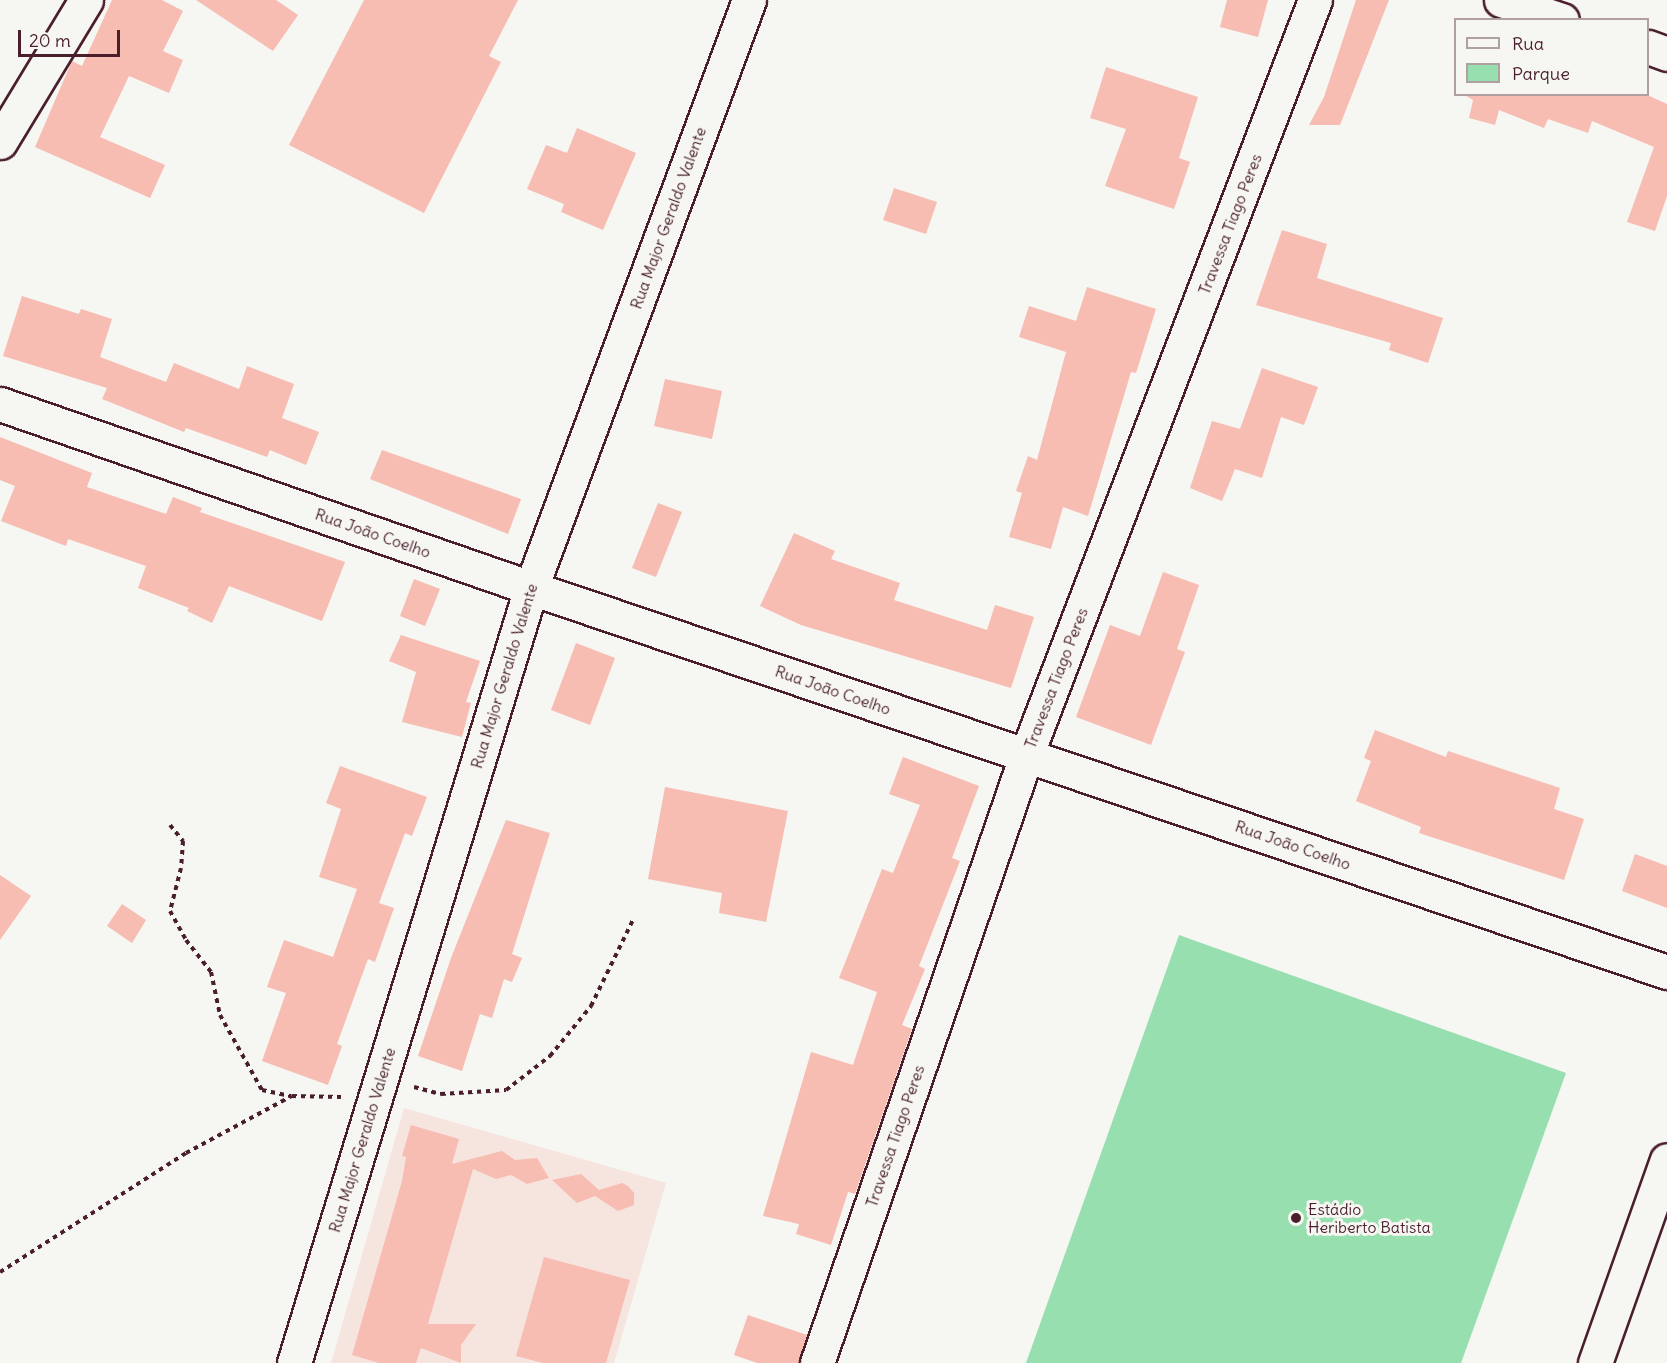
<!DOCTYPE html>
<meta charset="utf-8">
<style>
body{margin:0}
#map{position:relative;width:1667px;height:1363px;overflow:hidden;background:#f6f6f2;font-family:Delius,sans-serif}
div>[style]{position:absolute}
[style*='--x']{left:calc(var(--x)*1px);top:calc(var(--y)*1px);width:calc(var(--w)*1px);rotate:calc(var(--a)*1deg)}
.built>*{inset:0;background:#f6e5df}
.green>*{inset:0;background:#97dfae}
.building>*{inset:0;background:#f7bcb2}
.path>*{height:4px;margin-top:-2px;transform-origin:0;background:repeating-linear-gradient(90deg,#4a1f2b 0 4.5px,transparent 0 9px)}
.roads{filter:drop-shadow(2px 0 #4a1f2b) drop-shadow(-2px 0 #4a1f2b) drop-shadow(0 2px #4a1f2b) drop-shadow(0 -2px #4a1f2b)}
.street>*{height:33px;margin:-16.5px;padding:0 16.5px;transform-origin:16.5px;border-radius:16.5px;background:#f6f6f2}
.dots>*{width:16px;height:16px;translate:-50% -50%;box-sizing:border-box;border:3px solid #f6f6f2;border-radius:50%}
span{translate:-50% -50%;white-space:nowrap;text-align:center;line-height:1.15;-webkit-text-stroke:6px #f6f6f2;paint-order:stroke}
.street-label{font-size:16px;color:#4a1f2b}
.poi-label{font-size:16px;color:#4a1f2b}
.left{translate:0 -50%;text-align:left}
.legend{position:absolute;left:1454px;top:18px;width:195px;height:78px;box-sizing:border-box;background:#f6f6f2;border:2px solid #b1a0a2;margin:0;padding:8px 10px;list-style:none;font-size:18px;color:#4a1f2b}
.legend li{display:flex;align-items:center;gap:12px;height:30px}
.legend b{width:30px;border:2px solid #b1a0a2}
.scale{position:absolute;left:18px;top:30px;width:102px;height:27px;box-sizing:border-box;border:3px solid #4a1f2b;border-top:0;padding-left:8px;font-size:18px;line-height:21px;white-space:nowrap;color:#4a1f2b;-webkit-text-stroke:4px #f6f6f2;paint-order:stroke}
</style>
<div id="map">
<div class="built">
<i style="clip-path:polygon(404px 1108px,666px 1183px,614px 1363px,331px 1363px)"></i>
</div>
<div class="green">
<i style="clip-path:polygon(1179px 935px,1566px 1073px,1461px 1363px,1026px 1363px)"></i>
</div>
<div class="building">
<i style="clip-path:polygon(112px 0,162px 0,183px 11px,163px 51px,183px 60px,169px 93px,129px 76px,100px 137px,165px 165px,150px 198px,35px 147px,72px 61px,82px 66px)"></i>
<i style="clip-path:polygon(196px 0,276px 0,298px 15px,273px 51px)"></i>
<i style="clip-path:polygon(364px 0,518px 0,489px 56px,501px 62px,424px 213px,289px 145px)"></i>
<i style="clip-path:polygon(1227px 0,1268px 0,1258px 37px,1220px 27px)"></i>
<i style="clip-path:polygon(1356px 0,1389px 0,1340px 125px,1309px 125px,1324px 97px)"></i>
<i style="clip-path:polygon(1106px 67px,1198px 97px,1179px 158px,1190px 162px,1174px 209px,1105px 186px,1126px 129px,1090px 118px)"></i>
<i style="clip-path:polygon(1463px 94px,1645px 94px,1667px 104px,1667px 196px,1655px 231px,1627px 222px,1654px 147px,1592px 121px,1588px 133px,1548px 119px,1544px 128px,1499px 110px,1495px 125px,1469px 118px,1473px 100px)"></i>
<i style="clip-path:polygon(577px 128px,636px 153px,603px 230px,561px 212px,564px 204px,527px 189px,546px 145px,567px 153px)"></i>
<i style="clip-path:polygon(894px 188px,937px 202px,926px 234px,883px 220px)"></i>
<i style="clip-path:polygon(1282px 230px,1327px 244px,1317px 278px,1443px 318px,1428px 363px,1389px 350px,1391px 343px,1256px 305px)"></i>
<i style="clip-path:polygon(1087px 287px,1156px 309px,1136px 373px,1131px 372px,1088px 516px,1063px 507px,1051px 549px,1009px 537px,1022px 493px,1016px 491px,1028px 456px,1037px 460px,1066px 352px,1019px 337px,1029px 306px,1076px 321px)"></i>
<i style="clip-path:polygon(22px 296px,79px 314px,81px 309px,112px 319px,100px 357px,166px 382px,174px 363px,239px 389px,247px 366px,294px 384px,282px 418px,319px 432px,306px 465px,270px 450px,267px 457px,186px 428px,184px 432px,102px 399px,107px 388px,3px 356px)"></i>
<i style="clip-path:polygon(1262px 368px,1318px 387px,1304px 425px,1281px 417px,1262px 478px,1235px 469px,1222px 501px,1190px 488px,1212px 421px,1240px 429px)"></i>
<i style="clip-path:polygon(665px 379px,722px 391px,712px 439px,654px 426px)"></i>
<i style="clip-path:polygon(0 437px,92px 473px,87px 487px,166px 514px,173px 497px,202px 508px,200px 512px,345px 562px,322px 621px,229px 586px,212px 623px,187px 611px,189px 608px,138px 588px,146px 566px,68px 539px,66px 546px,1px 521px,15px 486px,0 480px)"></i>
<i style="clip-path:polygon(382px 450px,521px 499px,508px 534px,370px 479px)"></i>
<i style="clip-path:polygon(658px 503px,682px 512px,656px 577px,632px 568px)"></i>
<i style="clip-path:polygon(794px 533px,835px 551px,831px 559px,900px 583px,894px 600px,987px 630px,995px 605px,1034px 617px,1011px 688px,801px 625px,760px 606px)"></i>
<i style="clip-path:polygon(1163px 572px,1199px 585px,1177px 649px,1185px 652px,1151px 745px,1076px 717px,1110px 625px,1140px 636px)"></i>
<i style="clip-path:polygon(414px 579px,440px 589px,425px 626px,400px 616px)"></i>
<i style="clip-path:polygon(401px 635px,480px 661px,466px 702px,471px 703px,462px 737px,402px 722px,416px 672px,389px 661px)"></i>
<i style="clip-path:polygon(576px 643px,615px 658px,590px 725px,551px 710px)"></i>
<i style="clip-path:polygon(1375px 730px,1446px 757px,1448px 751px,1560px 788px,1554px 809px,1584px 819px,1564px 880px,1419px 833px,1421px 827px,1356px 801px,1371px 761px,1364px 758px)"></i>
<i style="clip-path:polygon(903px 757px,979px 786px,952px 858px,960px 861px,919px 966px,925px 969px,902px 1025px,912px 1029px,855px 1194px,848px 1192px,831px 1245px,796px 1234px,799px 1224px,763px 1216px,811px 1052px,853px 1065px,877px 992px,839px 978px,882px 869px,893px 873px,920px 805px,889px 794px)"></i>
<i style="clip-path:polygon(340px 766px,427px 797px,412px 836px,405px 833px,379px 903px,394px 908px,375px 962px,368px 959px,337px 1044px,342px 1046px,328px 1085px,262px 1061px,286px 993px,267px 987px,284px 940px,333px 957px,357px 889px,319px 877px,341px 809px,326px 803px)"></i>
<i style="clip-path:polygon(665px 787px,788px 811px,766px 922px,719px 913px,722px 893px,648px 879px)"></i>
<i style="clip-path:polygon(506px 820px,550px 833px,512px 954px,522px 958px,512px 982px,504px 979px,492px 1018px,480px 1014px,462px 1071px,418px 1056px,451px 958px)"></i>
<i style="clip-path:polygon(1635px 854px,1667px 866px,1667px 908px,1622px 891px)"></i>
<i style="clip-path:polygon(0 875px,31px 896px,0 940px)"></i>
<i style="clip-path:polygon(122px 904px,146px 920px,132px 943px,107px 926px)"></i>
<i style="clip-path:polygon(411px 1125px,459px 1139px,452px 1164px,502px 1151px,515px 1160px,537px 1158px,549px 1178px,527px 1184px,511px 1175px,496px 1179px,473px 1169px,428px 1324px,476px 1324px,461px 1345px,461px 1363px,421px 1348px,416px 1363px,379px 1363px,352px 1355px,402px 1181px,406px 1157px,402px 1156px)"></i>
<i style="clip-path:polygon(581px 1174px,599px 1190px,622px 1183px,628px 1186px,634px 1193px,634px 1205px,618px 1211px,595px 1196px,577px 1203px,552px 1180px)"></i>
<i style="clip-path:polygon(544px 1257px,630px 1280px,606px 1363px,543px 1363px,516px 1356px)"></i>
<i style="clip-path:polygon(748px 1315px,807px 1335px,799px 1363px,757px 1363px,734px 1355px)"></i>
</div>
<div class="path">
<i style="--x:170;--y:825;--w:21;--a:51"></i>
<i style="--x:183;--y:841;--w:27;--a:94"></i>
<i style="--x:181;--y:868;--w:44;--a:104.3"></i>
<i style="--x:170;--y:911;--w:33;--a:61"></i>
<i style="--x:186;--y:940;--w:41;--a:52"></i>
<i style="--x:211;--y:972;--w:44;--a:78.2"></i>
<i style="--x:220;--y:1015;--w:86;--a:60.8"></i>
<i style="--x:262;--y:1090;--w:30;--a:12"></i>
<i style="--x:414;--y:1087;--w:28;--a:15"></i>
<i style="--x:441;--y:1094;--w:65;--a:-3.5"></i>
<i style="--x:506;--y:1090;--w:56;--a:-37.7"></i>
<i style="--x:550;--y:1056;--w:65;--a:-50.6"></i>
<i style="--x:591;--y:1006;--w:98;--a:-64"></i>
<i style="--x:0;--y:1272;--w:221;--a:-32.6"></i>
<i style="--x:186;--y:1153;--w:120;--a:-28.3"></i>
<i style="--x:292;--y:1096;--w:49;--a:1.2"></i>
</div>
<div class="roads">
<div class="street">
<i style="--x:1501;--y:0;--w:64;--a:18.2"></i>
<i style="--x:1648;--y:47;--w:20;--a:20"></i>
<i style="--x:0;--y:142;--w:166;--a:-58.8"></i>
<i style="--x:0;--y:404;--w:562;--a:19.11"></i>
<i style="--x:531;--y:588;--w:1199;--a:18.68"></i>
<i style="--x:294;--y:1363;--w:810;--a:-73"></i>
<i style="--x:531;--y:588;--w:627;--a:-69.66"></i>
<i style="--x:817;--y:1363;--w:642;--a:-71"></i>
<i style="--x:1026;--y:756;--w:809;--a:-69.08"></i>
<i style="--x:1595;--y:1363;--w:215;--a:-70.5"></i>
</div>
</div>
<div class="dots">
<i style="left:1296px;top:1218px;background:#4a1f2b"></i>
</div>
<div class="street-label">
<span style="left:668px;top:218px;rotate:-70deg">Rua Major Geraldo Valente</span>
<span style="left:1230px;top:224px;rotate:-69deg">Travessa Tiago Peres</span>
<span style="left:373px;top:533px;rotate:19deg">Rua João Coelho</span>
<span style="left:504px;top:676px;rotate:-73deg">Rua Major Geraldo Valente</span>
<span style="left:1056px;top:678px;rotate:-69deg">Travessa Tiago Peres</span>
<span style="left:833px;top:690px;rotate:19deg">Rua João Coelho</span>
<span style="left:1293px;top:845px;rotate:19deg">Rua João Coelho</span>
<span style="left:895px;top:1136px;rotate:-71deg">Travessa Tiago Peres</span>
<span style="left:362px;top:1140px;rotate:-73deg">Rua Major Geraldo Valente</span>
</div>
<div class="poi-label">
<span class="left" style="left:1308px;top:1218px">Estádio<br>Heriberto Batista</span>
</div>
<ul class="legend">
<li><b style="height:8px;background:#f6f6f2"></b>Rua</li>
<li><b style="height:16px;background:#97dfae"></b>Parque</li>
</ul>
<div class="scale">20 m</div>
</div>
